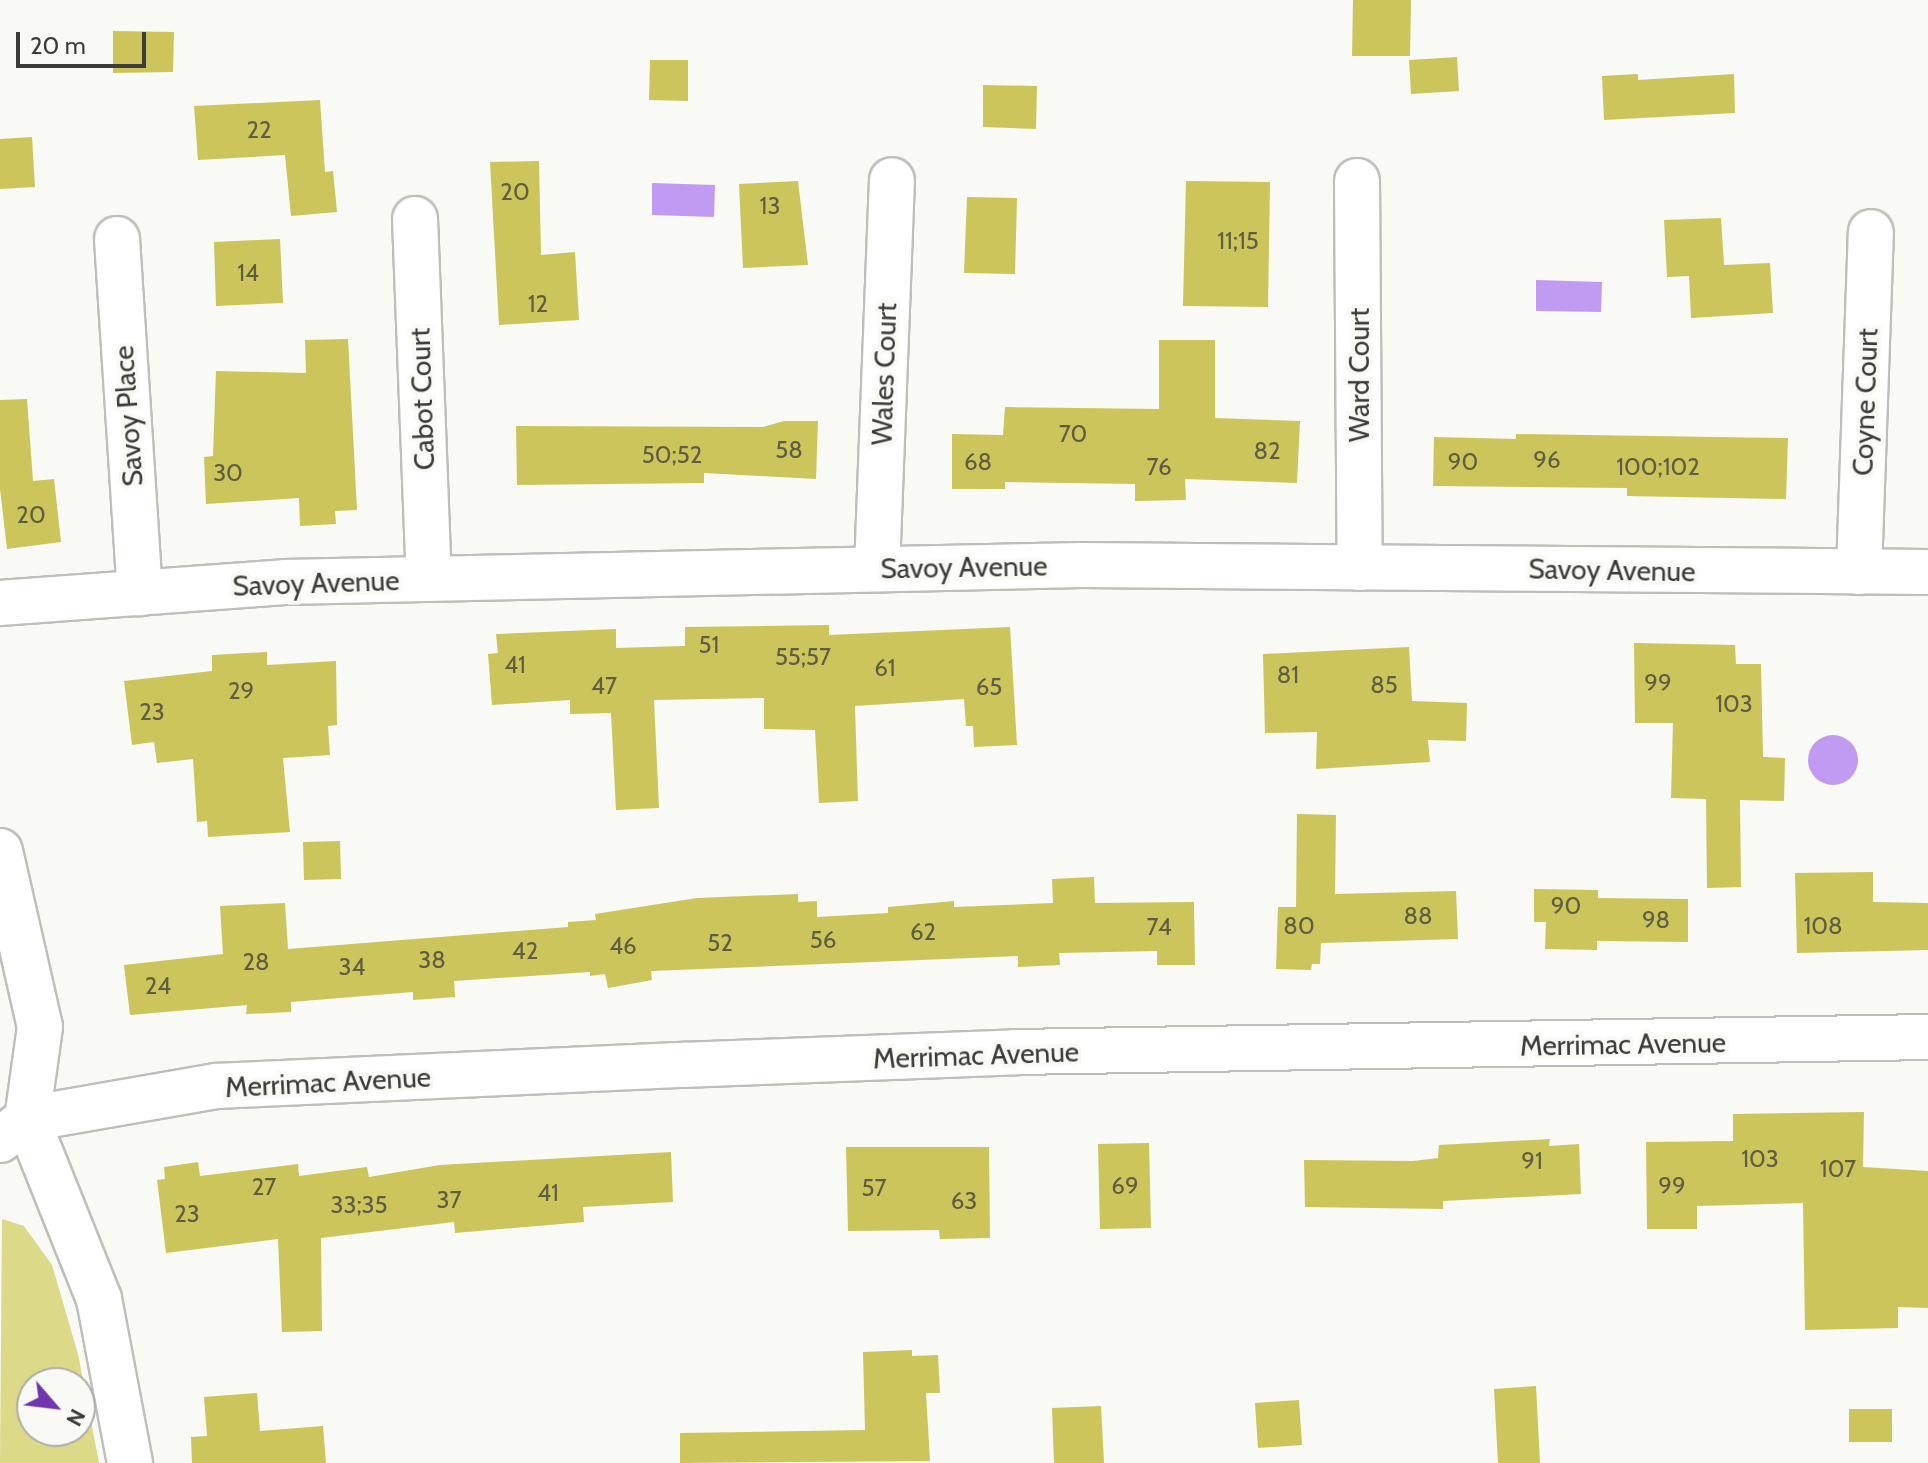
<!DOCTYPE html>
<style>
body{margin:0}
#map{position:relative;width:1928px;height:1463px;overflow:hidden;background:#f9f9f5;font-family:Cabin,sans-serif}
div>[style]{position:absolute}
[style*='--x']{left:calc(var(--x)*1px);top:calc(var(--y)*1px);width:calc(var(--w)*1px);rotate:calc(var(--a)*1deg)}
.green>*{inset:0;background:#dcd988}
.water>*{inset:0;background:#c19bf2}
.round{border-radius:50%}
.building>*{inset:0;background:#cbc55b}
.roads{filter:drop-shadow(2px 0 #bebebb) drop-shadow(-2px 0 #bebebb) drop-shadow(0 2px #bebebb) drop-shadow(0 -2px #bebebb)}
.minor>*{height:44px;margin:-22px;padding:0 22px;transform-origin:22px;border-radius:22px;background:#fff}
.tertiary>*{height:44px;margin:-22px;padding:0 22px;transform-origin:22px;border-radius:22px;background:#fff}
span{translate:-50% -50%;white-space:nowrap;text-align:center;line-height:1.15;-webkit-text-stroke:8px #f9f9f5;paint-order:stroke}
.number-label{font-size:24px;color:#5f5e42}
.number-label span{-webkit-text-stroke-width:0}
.street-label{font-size:28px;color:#3b3b3a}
.north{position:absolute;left:16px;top:1367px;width:80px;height:80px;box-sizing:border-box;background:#f9f9f5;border:2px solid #adadaa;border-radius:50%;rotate:118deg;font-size:22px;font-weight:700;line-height:32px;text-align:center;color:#3b3b3a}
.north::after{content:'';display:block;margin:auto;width:28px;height:36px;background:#7236ac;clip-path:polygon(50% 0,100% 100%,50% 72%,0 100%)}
.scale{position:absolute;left:16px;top:32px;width:130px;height:36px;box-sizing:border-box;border:4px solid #3b3b3a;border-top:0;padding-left:10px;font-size:24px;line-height:28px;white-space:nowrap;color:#3b3b3a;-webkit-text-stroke:6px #f9f9f5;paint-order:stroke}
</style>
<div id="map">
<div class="green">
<i style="clip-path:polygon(evenodd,2px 1219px,24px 1226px,52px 1265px,78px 1354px,99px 1463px,0 1463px,2px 1219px,32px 1383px,80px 1383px,80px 1431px,32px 1431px,32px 1383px)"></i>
</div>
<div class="water">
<i style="clip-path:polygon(652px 183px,715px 185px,714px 217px,652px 215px)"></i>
<i style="clip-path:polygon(1536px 280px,1602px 282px,1601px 312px,1536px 311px)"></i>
<i class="round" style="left:1808px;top:735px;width:50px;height:50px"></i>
</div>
<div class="building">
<i style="clip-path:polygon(1353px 0,1411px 0,1410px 56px,1352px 56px)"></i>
<i style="clip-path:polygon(113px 31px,174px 32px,173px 72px,113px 73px)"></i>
<i style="clip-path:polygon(1457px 57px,1459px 91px,1411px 94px,1409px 60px)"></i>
<i style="clip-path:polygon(650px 60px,688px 60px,688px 101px,649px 100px)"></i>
<i style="clip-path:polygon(1638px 74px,1638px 80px,1734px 74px,1735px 113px,1604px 120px,1602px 76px)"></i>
<i style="clip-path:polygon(983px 85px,1037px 86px,1036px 129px,983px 127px)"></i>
<i style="clip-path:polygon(320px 100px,325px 172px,333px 171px,337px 212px,291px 216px,285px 155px,198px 160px,194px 106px)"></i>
<i style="clip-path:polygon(32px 137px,35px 187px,0 189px,0 139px)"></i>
<i style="clip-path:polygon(539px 161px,541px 255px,575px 252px,579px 320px,499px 325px,490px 162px)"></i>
<i style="clip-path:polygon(798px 181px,808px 265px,743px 268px,739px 184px)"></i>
<i style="clip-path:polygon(1186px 181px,1270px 182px,1268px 307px,1183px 306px)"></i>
<i style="clip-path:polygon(967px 197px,1017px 198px,1015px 274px,964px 273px)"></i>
<i style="clip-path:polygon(1721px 218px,1724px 265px,1770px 263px,1773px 313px,1691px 318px,1689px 276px,1667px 277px,1664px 220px)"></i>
<i style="clip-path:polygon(280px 239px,283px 303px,216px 306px,214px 242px)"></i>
<i style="clip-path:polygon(348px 339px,357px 510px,335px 511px,336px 524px,300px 526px,299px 498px,206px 504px,204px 457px,213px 456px,216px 371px,306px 373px,305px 340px)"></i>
<i style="clip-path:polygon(1159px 340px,1215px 340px,1215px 418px,1300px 421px,1297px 483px,1185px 479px,1186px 500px,1135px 501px,1135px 484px,1005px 482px,1005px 489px,952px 489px,952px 434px,1003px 435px,1005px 407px,1159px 409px)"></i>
<i style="clip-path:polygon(27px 399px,33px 481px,54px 479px,61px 542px,7px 549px,0 489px,0 400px)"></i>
<i style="clip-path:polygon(784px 421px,818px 421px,816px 479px,704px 473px,704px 483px,517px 485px,516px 426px,763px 427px)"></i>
<i style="clip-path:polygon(1516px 434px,1788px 438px,1786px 499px,1627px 496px,1627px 488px,1433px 486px,1434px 437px,1516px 439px)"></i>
<i style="clip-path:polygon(829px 625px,829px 635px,1010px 627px,1017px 745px,974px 747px,973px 726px,966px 726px,964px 699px,855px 706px,858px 801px,819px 803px,815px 730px,764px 729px,764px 698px,654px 700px,659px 808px,616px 810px,611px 713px,570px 714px,570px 700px,492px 705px,488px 654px,498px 653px,496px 634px,616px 629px,616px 648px,685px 646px,685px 627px)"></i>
<i style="clip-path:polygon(1634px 643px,1735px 645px,1736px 664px,1761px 664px,1763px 757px,1785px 758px,1784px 801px,1740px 800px,1741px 887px,1707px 888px,1706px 799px,1671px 798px,1673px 723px,1635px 723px)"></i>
<i style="clip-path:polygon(1409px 647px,1412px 701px,1467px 703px,1466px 741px,1428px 740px,1430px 762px,1316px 769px,1317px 732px,1265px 733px,1263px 654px)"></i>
<i style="clip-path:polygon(267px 652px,267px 665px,336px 661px,337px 725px,328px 726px,330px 755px,283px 758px,290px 832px,208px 837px,207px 821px,197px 822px,193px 759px,157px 763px,154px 742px,132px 745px,124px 681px,212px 671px,212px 655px)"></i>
<i style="clip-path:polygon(1297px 814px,1336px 815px,1335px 894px,1456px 891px,1458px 939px,1321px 943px,1320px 964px,1312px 964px,1311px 970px,1276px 969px,1278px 907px,1296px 907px)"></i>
<i style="clip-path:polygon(340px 841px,341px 879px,304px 880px,303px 842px)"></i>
<i style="clip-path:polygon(1873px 872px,1873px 902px,1928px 903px,1928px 950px,1797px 953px,1795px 873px)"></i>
<i style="clip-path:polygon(1094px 877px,1095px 903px,1194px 902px,1195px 965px,1157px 965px,1157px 951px,1059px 953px,1060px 965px,1018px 967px,1018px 956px,651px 971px,652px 980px,608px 988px,605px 974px,590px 976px,590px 972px,454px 981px,455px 997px,413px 1000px,413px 992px,291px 1002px,291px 1012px,246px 1014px,247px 1005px,130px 1015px,124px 965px,223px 954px,220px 906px,285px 903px,288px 949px,568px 927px,568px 922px,596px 920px,595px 914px,697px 898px,798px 894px,798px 902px,817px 901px,817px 917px,888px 913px,888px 907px,954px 901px,954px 907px,1053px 903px,1052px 879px)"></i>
<i style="clip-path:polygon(1534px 889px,1598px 890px,1598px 898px,1688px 899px,1688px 942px,1597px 941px,1597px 950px,1545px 949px,1546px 922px,1534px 922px)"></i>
<i style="clip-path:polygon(1864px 1112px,1863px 1167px,1928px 1171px,1928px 1308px,1898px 1307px,1898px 1328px,1805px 1330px,1803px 1203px,1697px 1206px,1697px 1229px,1647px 1229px,1646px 1142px,1733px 1141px,1733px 1114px)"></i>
<i style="clip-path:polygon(1550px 1139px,1549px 1146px,1579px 1144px,1581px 1194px,1443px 1201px,1443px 1209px,1305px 1207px,1304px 1160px,1413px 1161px,1438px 1158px,1439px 1145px)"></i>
<i style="clip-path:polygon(1149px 1143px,1151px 1228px,1100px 1229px,1098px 1144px)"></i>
<i style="clip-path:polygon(846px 1147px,989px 1147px,990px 1238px,940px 1239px,939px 1230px,848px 1231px)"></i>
<i style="clip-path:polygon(671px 1152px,673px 1202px,583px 1207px,584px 1222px,455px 1233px,454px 1222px,321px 1238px,322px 1331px,282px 1332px,278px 1239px,166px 1253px,157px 1180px,165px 1179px,164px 1167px,198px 1162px,200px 1176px,298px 1164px,299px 1176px,367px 1167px,369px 1177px,440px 1165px)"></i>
<i style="clip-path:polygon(912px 1350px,912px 1356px,938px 1355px,940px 1393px,926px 1393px,930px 1461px,680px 1463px,680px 1433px,865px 1430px,863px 1352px)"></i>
<i style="clip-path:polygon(1536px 1386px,1540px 1463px,1498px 1463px,1494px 1389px)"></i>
<i style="clip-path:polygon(257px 1393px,260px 1431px,323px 1426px,326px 1463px,192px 1463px,191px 1437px,207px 1436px,204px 1397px)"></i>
<i style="clip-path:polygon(1299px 1400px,1302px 1445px,1258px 1448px,1255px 1403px)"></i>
<i style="clip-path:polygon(1101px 1406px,1104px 1463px,1054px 1463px,1052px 1408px)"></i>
<i style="clip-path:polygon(1849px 1409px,1892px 1409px,1892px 1442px,1849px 1442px)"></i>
</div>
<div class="roads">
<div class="minor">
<i style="--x:1357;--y:181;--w:387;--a:89.6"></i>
<i style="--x:415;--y:219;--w:360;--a:87.8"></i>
<i style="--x:117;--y:239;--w:355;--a:86.3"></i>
<i style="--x:877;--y:569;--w:389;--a:-87.8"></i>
<i style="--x:1859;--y:572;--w:340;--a:-88"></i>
<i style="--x:0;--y:603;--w:287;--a:-4.2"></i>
<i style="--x:286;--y:582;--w:796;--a:-1.22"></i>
<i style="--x:1082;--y:565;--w:846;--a:0.47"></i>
<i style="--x:130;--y:1463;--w:167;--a:-100.7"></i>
<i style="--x:99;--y:1299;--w:194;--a:-111.8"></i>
<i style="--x:27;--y:1119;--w:192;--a:-9.9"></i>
<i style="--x:216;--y:1086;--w:468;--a:-2.6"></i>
<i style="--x:684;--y:1065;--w:331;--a:-2.2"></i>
<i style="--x:1015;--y:1052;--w:913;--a:-0.94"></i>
</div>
<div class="tertiary">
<i style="--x:0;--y:851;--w:180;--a:77.2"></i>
<i style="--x:40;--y:1027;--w:93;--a:98"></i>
<i style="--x:27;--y:1119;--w:34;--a:142"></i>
</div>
</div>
<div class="number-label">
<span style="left:259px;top:130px">22</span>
<span style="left:515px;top:192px">20</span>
<span style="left:770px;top:206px">13</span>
<span style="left:1238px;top:241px">11;15</span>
<span style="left:248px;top:273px">14</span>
<span style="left:538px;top:304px">12</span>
<span style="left:1073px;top:434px">70</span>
<span style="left:789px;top:450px">58</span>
<span style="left:1267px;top:451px">82</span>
<span style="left:672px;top:455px">50;52</span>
<span style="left:1547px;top:460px">96</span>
<span style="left:978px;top:462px">68</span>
<span style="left:1463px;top:462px">90</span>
<span style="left:1159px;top:467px">76</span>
<span style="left:1658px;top:467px">100;102</span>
<span style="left:228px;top:473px">30</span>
<span style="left:31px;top:515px">20</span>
<span style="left:709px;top:645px">51</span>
<span style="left:803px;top:657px">55;57</span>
<span style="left:515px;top:665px">41</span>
<span style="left:885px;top:668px">61</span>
<span style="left:1288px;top:675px">81</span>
<span style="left:1658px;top:683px">99</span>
<span style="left:1384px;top:685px">85</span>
<span style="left:604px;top:686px">47</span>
<span style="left:989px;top:687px">65</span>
<span style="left:241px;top:691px">29</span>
<span style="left:1734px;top:704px">103</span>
<span style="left:152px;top:712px">23</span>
<span style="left:1566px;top:906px">90</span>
<span style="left:1418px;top:916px">88</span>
<span style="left:1656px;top:920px">98</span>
<span style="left:1299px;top:926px">80</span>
<span style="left:1823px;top:926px">108</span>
<span style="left:1159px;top:927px">74</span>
<span style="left:923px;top:932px">62</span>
<span style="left:823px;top:940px">56</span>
<span style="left:720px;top:943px">52</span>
<span style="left:623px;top:946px">46</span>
<span style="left:525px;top:951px">42</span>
<span style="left:432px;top:960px">38</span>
<span style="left:256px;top:962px">28</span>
<span style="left:352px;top:967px">34</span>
<span style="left:158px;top:986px">24</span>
<span style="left:1760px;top:1159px">103</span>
<span style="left:1532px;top:1161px">91</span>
<span style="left:1838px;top:1169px">107</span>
<span style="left:1125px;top:1186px">69</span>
<span style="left:1672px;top:1186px">99</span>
<span style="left:264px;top:1187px">27</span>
<span style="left:874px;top:1188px">57</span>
<span style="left:548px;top:1193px">41</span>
<span style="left:449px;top:1200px">37</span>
<span style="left:964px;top:1201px">63</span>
<span style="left:359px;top:1205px">33;35</span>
<span style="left:187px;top:1214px">23</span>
</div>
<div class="street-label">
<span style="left:884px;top:374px;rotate:-88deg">Wales Court</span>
<span style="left:1359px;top:375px;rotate:-90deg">Ward Court</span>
<span style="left:422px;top:399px;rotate:-92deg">Cabot Court</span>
<span style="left:1865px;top:402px;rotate:-88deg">Coyne Court</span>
<span style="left:128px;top:416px;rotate:-94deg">Savoy Place</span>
<span style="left:964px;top:567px;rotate:-1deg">Savoy Avenue</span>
<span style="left:1612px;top:570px;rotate:1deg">Savoy Avenue</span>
<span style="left:316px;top:583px;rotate:-2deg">Savoy Avenue</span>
<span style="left:1623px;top:1044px;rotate:-1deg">Merrimac Avenue</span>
<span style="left:976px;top:1055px;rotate:-2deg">Merrimac Avenue</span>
<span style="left:328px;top:1082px;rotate:-3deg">Merrimac Avenue</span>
</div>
<div class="north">N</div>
<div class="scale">20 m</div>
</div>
